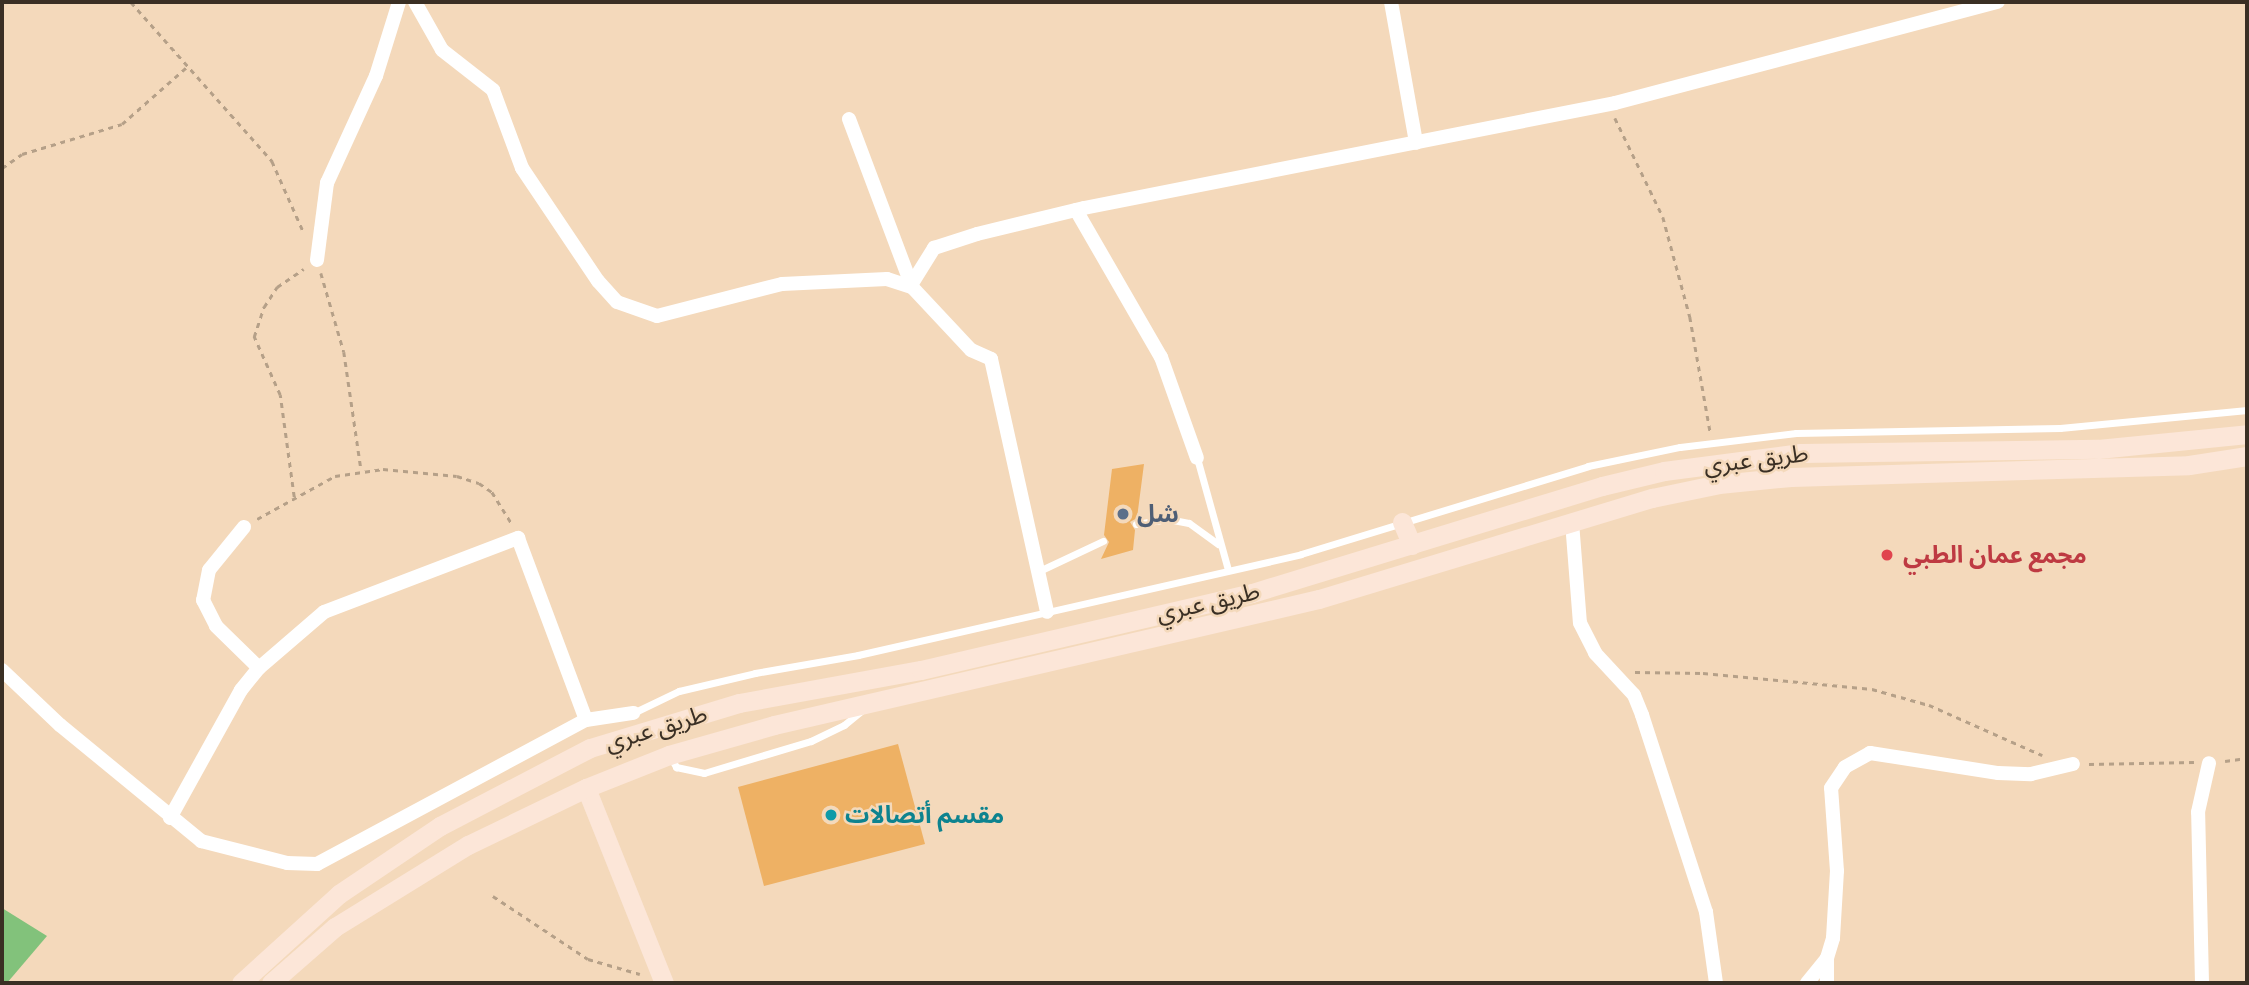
<!DOCTYPE html>
<meta charset="utf-8">
<style>
body{margin:0}
#map{position:relative;width:2249px;height:985px;overflow:hidden;background:#f4d9bb;font-family:Ubuntu,"Noto Sans Arabic",sans-serif}
div>[style]{position:absolute}
[style*='--x']{left:calc(var(--x)*1px);top:calc(var(--y)*1px);width:calc(var(--w)*1px);rotate:calc(var(--a)*1deg)}
.forest>*{inset:0;background:#82c27b}
.building>*{inset:0;background:#eeb164}
.path>*{height:2.5px;margin-top:-1.25px;transform-origin:0;background:repeating-linear-gradient(90deg,#b5a088 0 5px,transparent 0 10px)}
.lane>*{height:7px;margin:-3.5px;padding:0 3.5px;transform-origin:3.5px;border-radius:3.5px;background:#fff}
.street>*{height:14px;margin:-7px;padding:0 7px;transform-origin:7px;border-radius:7px;background:#fff}
.secondary>*{height:19px;margin:-9.5px;padding:0 9.5px;transform-origin:9.5px;border-radius:9.5px;background:#fce6d8}
.dots>*{width:19px;height:19px;translate:-50% -50%;box-sizing:border-box;border:4px solid #f4d9bb;border-radius:50%}
span{translate:-50% -50%;white-space:nowrap;text-align:center;line-height:1.15;-webkit-text-stroke:5px #f4d9bb;paint-order:stroke}
.street-label{font-size:24px;color:#3a2f24}
.service-label{font-size:24px;color:#4e5e75;font-weight:700}
.left{translate:0 -50%;text-align:left}
.health-label{font-size:24px;color:#be3a42;font-weight:700}
.culture-label{font-size:24px;color:#0d838f;font-weight:700}
.frame{position:absolute;inset:0;border:4px solid #3a2f24;pointer-events:none}
</style>
<div id="map">
<div class="forest">
<i style="clip-path:polygon(2px 908px,47px 936px,7px 983px,2px 983px)"></i>
</div>
<div class="building">
<i style="clip-path:polygon(1144px 464px,1137px 518px,1130px 522px,1135px 530px,1133px 550px,1101px 559px,1109px 542px,1104px 535px,1112px 469px)"></i>
<i style="clip-path:polygon(898px 744px,925px 844px,764px 886px,738px 787px)"></i>
</div>
<div class="path">
<i style="--x:131;--y:2;--w:213;--a:48.4"></i>
<i style="--x:272;--y:161;--w:79;--a:66"></i>
<i style="--x:1615;--y:118;--w:110;--a:64.1"></i>
<i style="--x:1663;--y:217;--w:104;--a:74.9"></i>
<i style="--x:1690;--y:317;--w:116;--a:80"></i>
<i style="--x:2;--y:168;--w:24;--a:-35"></i>
<i style="--x:22;--y:154;--w:104;--a:-16.7"></i>
<i style="--x:122;--y:124;--w:89;--a:-41.4"></i>
<i style="--x:321;--y:273;--w:82;--a:73.8"></i>
<i style="--x:344;--y:352;--w:118;--a:81.7"></i>
<i style="--x:294;--y:497;--w:103;--a:-97.8"></i>
<i style="--x:280;--y:395;--w:64;--a:-114.1"></i>
<i style="--x:254;--y:337;--w:32;--a:-72"></i>
<i style="--x:264;--y:307;--w:24;--a:-57"></i>
<i style="--x:277;--y:287;--w:32;--a:-34"></i>
<i style="--x:257;--y:519;--w:89;--a:-28.9"></i>
<i style="--x:335;--y:476;--w:49;--a:-8.3"></i>
<i style="--x:383;--y:469;--w:74;--a:5.4"></i>
<i style="--x:457;--y:476;--w:23;--a:18"></i>
<i style="--x:479;--y:483;--w:16;--a:35"></i>
<i style="--x:492;--y:492;--w:39;--a:58"></i>
<i style="--x:1635;--y:672;--w:68;--a:0.8"></i>
<i style="--x:1703;--y:673;--w:170;--a:5.4"></i>
<i style="--x:1872;--y:689;--w:59;--a:15.7"></i>
<i style="--x:1929;--y:705;--w:124;--a:23.9"></i>
<i style="--x:2225;--y:761;--w:22;--a:-8"></i>
<i style="--x:2089;--y:764;--w:105;--a:-1.1"></i>
<i style="--x:493;--y:896;--w:114;--a:33.6"></i>
<i style="--x:588;--y:959;--w:54;--a:16.1"></i>
</div>
<div class="lane">
<i style="--x:1197;--y:458;--w:116;--a:74.5"></i>
<i style="--x:1136;--y:524;--w:32;--a:-9"></i>
<i style="--x:1168;--y:519;--w:21;--a:11"></i>
<i style="--x:1189;--y:523;--w:36;--a:36"></i>
<i style="--x:1037;--y:572;--w:73;--a:-25.2"></i>
<i style="--x:633;--y:713;--w:51;--a:-25.6"></i>
<i style="--x:679;--y:691;--w:78;--a:-13.3"></i>
<i style="--x:755;--y:673;--w:105;--a:-9.9"></i>
<i style="--x:858;--y:655;--w:454;--a:-12.8"></i>
<i style="--x:1301;--y:554;--w:300;--a:-17"></i>
<i style="--x:1588;--y:466;--w:94;--a:-11.7"></i>
<i style="--x:1680;--y:447;--w:117;--a:-6.9"></i>
<i style="--x:1796;--y:433;--w:264;--a:-1.1"></i>
<i style="--x:2060;--y:428;--w:188;--a:-5.5"></i>
<i style="--x:670;--y:756;--w:13;--a:61"></i>
<i style="--x:676;--y:767;--w:29;--a:12"></i>
<i style="--x:704;--y:773;--w:112;--a:-16.7"></i>
<i style="--x:811;--y:741;--w:37;--a:-26"></i>
<i style="--x:844;--y:725;--w:22;--a:-39"></i>
</div>
<div class="street">
<i style="--x:415;--y:2;--w:55;--a:60.6"></i>
<i style="--x:442;--y:50;--w:65;--a:38.1"></i>
<i style="--x:493;--y:90;--w:83;--a:69.6"></i>
<i style="--x:522;--y:168;--w:136;--a:56.1"></i>
<i style="--x:598;--y:281;--w:28;--a:48"></i>
<i style="--x:617;--y:302;--w:42;--a:19.3"></i>
<i style="--x:657;--y:316;--w:129;--a:-14.4"></i>
<i style="--x:782;--y:284;--w:105;--a:-2.7"></i>
<i style="--x:887;--y:279;--w:26;--a:18"></i>
<i style="--x:912;--y:287;--w:86;--a:46.9"></i>
<i style="--x:971;--y:350;--w:22;--a:24"></i>
<i style="--x:991;--y:359;--w:259;--a:77.5"></i>
<i style="--x:1391;--y:2;--w:143;--a:79.9"></i>
<i style="--x:849;--y:119;--w:179;--a:69.4"></i>
<i style="--x:1076;--y:210;--w:170;--a:60"></i>
<i style="--x:1161;--y:357;--w:107;--a:70.4"></i>
<i style="--x:317;--y:260;--w:78;--a:-82.6"></i>
<i style="--x:327;--y:183;--w:118;--a:-65.4"></i>
<i style="--x:376;--y:76;--w:77;--a:-72.7"></i>
<i style="--x:911;--y:285;--w:44;--a:-58.1"></i>
<i style="--x:934;--y:248;--w:45;--a:-18"></i>
<i style="--x:977;--y:234;--w:110;--a:-13.7"></i>
<i style="--x:1084;--y:208;--w:541;--a:-11.19"></i>
<i style="--x:1615;--y:103;--w:396;--a:-14.8"></i>
<i style="--x:1572;--y:522;--w:101;--a:85.5"></i>
<i style="--x:1580;--y:623;--w:34;--a:63"></i>
<i style="--x:1595;--y:653;--w:57;--a:47.1"></i>
<i style="--x:1634;--y:695;--w:22;--a:68"></i>
<i style="--x:1642;--y:715;--w:207;--a:72"></i>
<i style="--x:1706;--y:912;--w:72;--a:82"></i>
<i style="--x:244;--y:527;--w:55;--a:129.1"></i>
<i style="--x:209;--y:570;--w:31;--a:101"></i>
<i style="--x:203;--y:600;--w:29;--a:63"></i>
<i style="--x:216;--y:626;--w:60;--a:44.3"></i>
<i style="--x:2;--y:670;--w:80;--a:43.5"></i>
<i style="--x:60;--y:725;--w:183;--a:39.4"></i>
<i style="--x:201;--y:841;--w:89;--a:14.3"></i>
<i style="--x:287;--y:863;--w:30;--a:2"></i>
<i style="--x:317;--y:864;--w:305;--a:-28.2"></i>
<i style="--x:586;--y:720;--w:48;--a:-8.5"></i>
<i style="--x:170;--y:818;--w:146;--a:-61"></i>
<i style="--x:241;--y:690;--w:28;--a:-51"></i>
<i style="--x:259;--y:668;--w:86;--a:-40.7"></i>
<i style="--x:324;--y:612;--w:208;--a:-20.9"></i>
<i style="--x:518;--y:538;--w:194;--a:69.5"></i>
<i style="--x:1827;--y:958;--w:25;--a:90"></i>
<i style="--x:1807;--y:983;--w:32;--a:-51"></i>
<i style="--x:1827;--y:958;--w:21;--a:-73"></i>
<i style="--x:1833;--y:938;--w:67;--a:-86.6"></i>
<i style="--x:1837;--y:871;--w:83;--a:-94.1"></i>
<i style="--x:1831;--y:788;--w:25;--a:-56"></i>
<i style="--x:1845;--y:767;--w:29;--a:-29"></i>
<i style="--x:1870;--y:753;--w:130;--a:8.9"></i>
<i style="--x:1998;--y:773;--w:33;--a:2"></i>
<i style="--x:2031;--y:774;--w:43;--a:-13.4"></i>
<i style="--x:2202;--y:983;--w:171;--a:-91.3"></i>
<i style="--x:2198;--y:812;--w:50;--a:-77.3"></i>
</div>
<div class="secondary">
<i style="--x:1402;--y:522;--w:25;--a:67"></i>
<i style="--x:586;--y:788;--w:210;--a:68.2"></i>
<i style="--x:241;--y:983;--w:132;--a:-42.2"></i>
<i style="--x:339;--y:894;--w:122;--a:-34"></i>
<i style="--x:440;--y:826;--w:169;--a:-27.5"></i>
<i style="--x:590;--y:748;--w:156;--a:-16.8"></i>
<i style="--x:739;--y:703;--w:185;--a:-10.3"></i>
<i style="--x:921;--y:670;--w:340;--a:-13.1"></i>
<i style="--x:1252;--y:593;--w:366;--a:-17"></i>
<i style="--x:1602;--y:486;--w:64;--a:-13.6"></i>
<i style="--x:1664;--y:471;--w:138;--a:-7.5"></i>
<i style="--x:1801;--y:453;--w:297;--a:-0.8"></i>
<i style="--x:2098;--y:449;--w:150;--a:-5.7"></i>
<i style="--x:271;--y:983;--w:85;--a:-41.2"></i>
<i style="--x:335;--y:927;--w:156;--a:-31.7"></i>
<i style="--x:468;--y:845;--w:131;--a:-25.8"></i>
<i style="--x:586;--y:788;--w:89;--a:-21.7"></i>
<i style="--x:669;--y:755;--w:109;--a:-15.9"></i>
<i style="--x:774;--y:725;--w:559;--a:-13.02"></i>
<i style="--x:1319;--y:599;--w:348;--a:-16.9"></i>
<i style="--x:1652;--y:498;--w:68;--a:-11.8"></i>
<i style="--x:1719;--y:484;--w:72;--a:-5.6"></i>
<i style="--x:1791;--y:477;--w:398;--a:-1.7"></i>
<i style="--x:2189;--y:465;--w:59;--a:-8.8"></i>
</div>
<div class="dots">
<i style="left:1123px;top:514px;background:#5c6f8a"></i>
<i style="left:1887px;top:555px;background:#e0444e"></i>
<i style="left:831px;top:815px;background:#0f9aa8"></i>
</div>
<div class="street-label">
<span style="left:1756px;top:459px;rotate:-7deg">طريق عبري</span>
<span style="left:1208px;top:602px;rotate:-13deg">طريق عبري</span>
<span style="left:656px;top:728px;rotate:-17deg">طريق عبري</span>
</div>
<div class="service-label">
<span class="left" style="left:1137px;top:514px">شل</span>
</div>
<div class="health-label">
<span class="left" style="left:1903px;top:555px">مجمع عمان الطبي</span>
</div>
<div class="culture-label">
<span class="left" style="left:845px;top:815px">مقسم أتصالات</span>
</div>
<div class="frame"></div>
</div>
